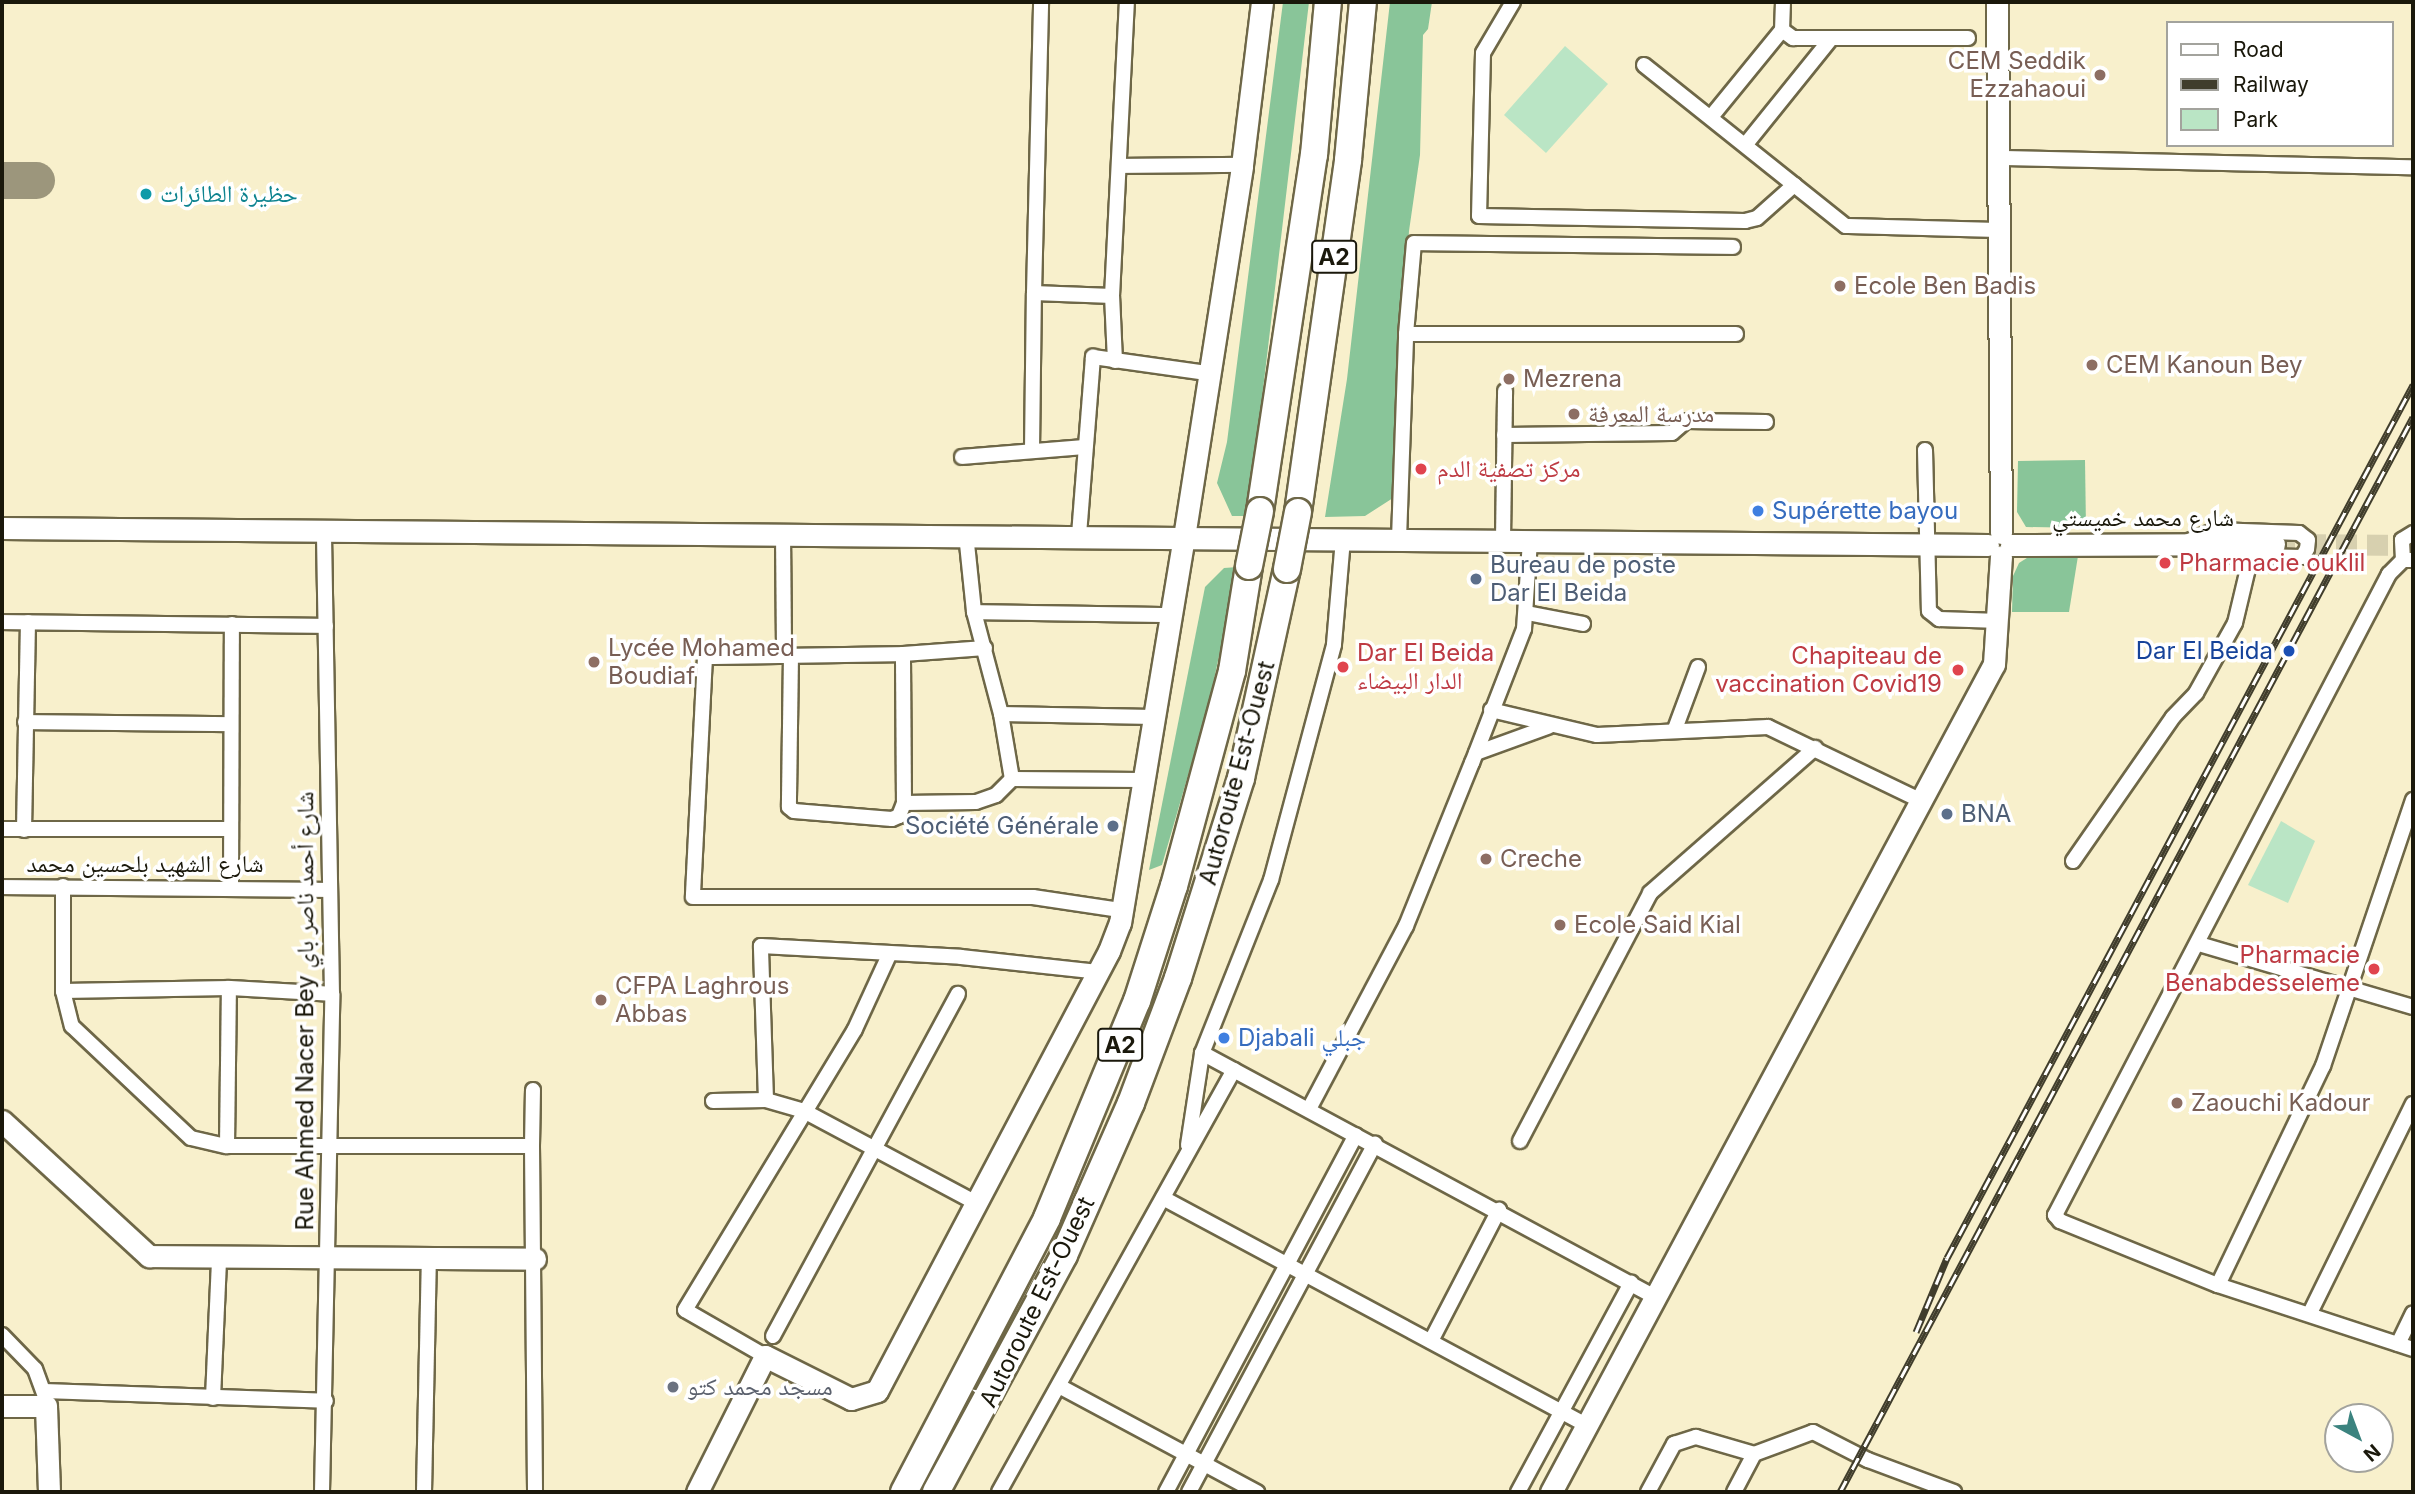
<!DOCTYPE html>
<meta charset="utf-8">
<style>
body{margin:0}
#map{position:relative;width:2415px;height:1494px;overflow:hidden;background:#f8f0cc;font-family:Inter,"Noto Naskh Arabic",sans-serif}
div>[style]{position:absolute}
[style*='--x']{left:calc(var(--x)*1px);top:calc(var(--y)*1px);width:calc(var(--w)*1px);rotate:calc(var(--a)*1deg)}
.green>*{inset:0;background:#bae5c5}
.forest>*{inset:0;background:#89c599}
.taxiway>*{height:37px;margin:-18.5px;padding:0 18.5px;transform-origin:18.5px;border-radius:18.5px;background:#9c967c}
.secondary-tunnel>*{height:21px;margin-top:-10.5px;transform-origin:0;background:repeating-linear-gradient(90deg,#d7d0af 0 21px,transparent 0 31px)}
.roads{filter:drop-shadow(2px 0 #6e6747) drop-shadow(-2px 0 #6e6747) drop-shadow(0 2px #6e6747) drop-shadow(0 -2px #6e6747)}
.street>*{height:14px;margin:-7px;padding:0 7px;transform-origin:7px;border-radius:7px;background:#fff}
.secondary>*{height:21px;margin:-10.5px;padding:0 10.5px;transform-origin:10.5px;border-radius:10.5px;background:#fff}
.highway>*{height:26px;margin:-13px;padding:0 13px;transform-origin:13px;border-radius:13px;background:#fff}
.rail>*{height:7px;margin-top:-3.5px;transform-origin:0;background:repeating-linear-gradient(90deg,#fff 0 13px,#403d2c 0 26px);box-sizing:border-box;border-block:2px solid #403d2c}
.bridges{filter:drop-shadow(2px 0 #6e6747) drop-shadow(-2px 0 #6e6747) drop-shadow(0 2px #6e6747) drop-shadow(0 -2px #6e6747)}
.highway-bridge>*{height:26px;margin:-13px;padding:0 13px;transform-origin:13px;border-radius:13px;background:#fff}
.dots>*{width:19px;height:19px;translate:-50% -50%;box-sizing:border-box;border:4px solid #fff;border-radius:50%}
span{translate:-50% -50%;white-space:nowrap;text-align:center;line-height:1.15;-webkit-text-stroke:7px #fff;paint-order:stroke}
.shield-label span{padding:2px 5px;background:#fff;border:2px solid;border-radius:5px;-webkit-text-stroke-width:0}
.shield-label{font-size:23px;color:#1a180b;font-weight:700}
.education-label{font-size:24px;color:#785e54}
.right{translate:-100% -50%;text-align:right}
.left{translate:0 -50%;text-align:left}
.culture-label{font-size:24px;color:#0d838f}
.health-label{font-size:24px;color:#be3a42}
.shop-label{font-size:24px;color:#366cbe}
.street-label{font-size:24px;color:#1a180b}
.service-label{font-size:24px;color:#4e5e75}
.transit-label{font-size:24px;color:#164399}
.worship-label{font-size:24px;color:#5b616d}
.frame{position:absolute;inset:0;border:4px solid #1a180b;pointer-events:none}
.legend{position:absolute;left:2166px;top:21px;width:228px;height:126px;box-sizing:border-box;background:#fff;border:2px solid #a3a39d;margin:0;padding:9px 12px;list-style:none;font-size:21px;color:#1a180b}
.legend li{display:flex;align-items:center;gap:14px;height:35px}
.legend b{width:35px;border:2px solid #a3a39d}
.north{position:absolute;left:2324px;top:1403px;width:70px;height:70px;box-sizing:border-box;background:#fff;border:2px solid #a3a39d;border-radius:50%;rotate:139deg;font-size:19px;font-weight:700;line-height:28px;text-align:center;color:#1a180b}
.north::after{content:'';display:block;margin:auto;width:24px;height:32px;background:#3b837f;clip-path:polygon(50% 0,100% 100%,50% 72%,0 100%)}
</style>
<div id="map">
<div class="green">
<i style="clip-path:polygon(1565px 46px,1608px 84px,1546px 153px,1504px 115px)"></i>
<i style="clip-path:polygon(2281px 821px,2315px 841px,2288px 903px,2248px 885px)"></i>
</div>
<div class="forest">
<i style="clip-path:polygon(1283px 2px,1309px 2px,1248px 516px,1232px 516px,1217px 483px,1227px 442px)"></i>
<i style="clip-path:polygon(1390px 2px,1432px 2px,1428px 29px,1423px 35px,1420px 155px,1409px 231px,1393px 498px,1365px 516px,1325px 517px,1347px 379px)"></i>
<i style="clip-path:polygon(2085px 460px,2086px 528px,2026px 527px,2017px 512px,2018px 461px)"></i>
<i style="clip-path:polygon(2030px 556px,2078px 556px,2069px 612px,2012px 612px,2013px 576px,2019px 563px)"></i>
<i style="clip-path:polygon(1238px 567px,1209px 703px,1162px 865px,1149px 870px,1205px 587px,1224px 568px)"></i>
</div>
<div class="taxiway">
<i style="--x:2;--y:180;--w:34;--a:0"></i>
</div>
<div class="secondary-tunnel">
<i style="--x:2274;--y:544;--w:139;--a:0.4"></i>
</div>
<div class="roads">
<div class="street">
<i style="--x:1513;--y:2;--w:59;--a:120.5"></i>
<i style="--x:1483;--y:53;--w:163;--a:91.4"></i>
<i style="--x:1479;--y:216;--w:266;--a:1.1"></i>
<i style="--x:1745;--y:221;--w:12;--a:-14"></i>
<i style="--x:1757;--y:218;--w:50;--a:-41.7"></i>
<i style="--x:1783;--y:2;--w:28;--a:92"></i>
<i style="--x:1782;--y:30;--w:14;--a:36"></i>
<i style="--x:1793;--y:38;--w:175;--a:0"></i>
<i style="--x:1644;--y:65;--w:258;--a:38.6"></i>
<i style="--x:1846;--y:226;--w:154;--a:1.5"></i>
<i style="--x:1711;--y:117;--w:112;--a:-50.8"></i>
<i style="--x:1746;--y:144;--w:134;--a:-51.1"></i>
<i style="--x:2001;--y:158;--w:412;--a:1.3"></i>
<i style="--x:1120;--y:166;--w:122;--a:-0.5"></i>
<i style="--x:1034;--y:293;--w:291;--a:-88.6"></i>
<i style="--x:1406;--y:334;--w:330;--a:0"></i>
<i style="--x:1115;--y:361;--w:65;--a:-92.6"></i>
<i style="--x:1112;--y:296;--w:294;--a:-87.1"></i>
<i style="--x:1504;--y:435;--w:168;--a:-0.7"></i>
<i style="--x:1672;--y:433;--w:18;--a:-41"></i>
<i style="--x:1686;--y:421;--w:80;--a:0.7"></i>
<i style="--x:1032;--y:450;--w:157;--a:-89.3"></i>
<i style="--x:1034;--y:293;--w:78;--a:2.2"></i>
<i style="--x:1925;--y:450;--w:161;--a:88.6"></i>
<i style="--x:1929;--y:611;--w:13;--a:39"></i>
<i style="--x:1939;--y:619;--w:61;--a:1.9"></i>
<i style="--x:962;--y:457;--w:122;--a:-4.7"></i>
<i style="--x:2215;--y:530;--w:84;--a:2"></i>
<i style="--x:2299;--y:533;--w:11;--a:38"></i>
<i style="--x:2308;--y:540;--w:9;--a:96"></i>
<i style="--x:2307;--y:549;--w:9;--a:122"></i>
<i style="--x:2302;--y:557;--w:91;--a:-178.7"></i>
<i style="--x:2211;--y:555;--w:32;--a:-160"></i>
<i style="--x:2181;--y:544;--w:37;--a:-22"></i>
<i style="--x:783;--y:533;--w:123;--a:89.5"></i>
<i style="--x:966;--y:534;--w:78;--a:84.1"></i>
<i style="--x:974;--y:612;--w:197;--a:0.9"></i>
<i style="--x:1079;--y:535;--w:179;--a:-85.5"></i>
<i style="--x:1093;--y:357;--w:115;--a:8"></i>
<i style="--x:1343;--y:539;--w:106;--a:94.9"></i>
<i style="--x:1334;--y:645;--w:243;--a:105"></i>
<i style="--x:1271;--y:880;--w:186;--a:111.7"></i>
<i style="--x:1202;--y:1053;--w:515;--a:28.31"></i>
<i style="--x:1399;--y:539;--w:205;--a:-88"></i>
<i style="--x:1406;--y:334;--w:91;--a:-85"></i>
<i style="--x:1414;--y:243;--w:319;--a:0.7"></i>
<i style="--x:1503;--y:540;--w:149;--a:-89.2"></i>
<i style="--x:2403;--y:560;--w:20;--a:-93"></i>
<i style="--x:2402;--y:540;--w:13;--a:-32"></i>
<i style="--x:2413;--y:560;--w:10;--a:180"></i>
<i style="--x:2403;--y:560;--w:20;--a:135"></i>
<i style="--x:2389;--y:574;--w:723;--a:117.52"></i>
<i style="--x:2055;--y:1215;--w:8;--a:50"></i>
<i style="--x:2060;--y:1221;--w:170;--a:22.1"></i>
<i style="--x:2218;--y:1285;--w:205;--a:18.2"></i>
<i style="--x:1527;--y:613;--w:57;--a:11.1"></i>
<i style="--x:2;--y:622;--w:324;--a:0.7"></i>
<i style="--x:985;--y:648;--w:82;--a:175.8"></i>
<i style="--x:903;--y:654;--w:198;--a:179.1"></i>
<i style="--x:705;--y:657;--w:240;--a:92.9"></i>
<i style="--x:693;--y:897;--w:340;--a:0"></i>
<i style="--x:1033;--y:897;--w:88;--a:8.5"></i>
<i style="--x:791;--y:655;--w:152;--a:90.8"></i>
<i style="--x:789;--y:807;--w:6;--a:39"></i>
<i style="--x:794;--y:811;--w:98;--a:4.7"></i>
<i style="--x:892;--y:819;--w:8;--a:-23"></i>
<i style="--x:899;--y:816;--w:14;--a:-69"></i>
<i style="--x:904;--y:803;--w:149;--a:-90.4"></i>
<i style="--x:1491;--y:710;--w:109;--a:13.3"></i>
<i style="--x:1597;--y:735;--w:171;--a:-2.7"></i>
<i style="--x:1768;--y:727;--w:169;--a:25.7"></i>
<i style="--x:1001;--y:714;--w:152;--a:1.1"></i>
<i style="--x:25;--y:722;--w:205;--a:0.6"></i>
<i style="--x:1675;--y:729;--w:66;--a:-69.6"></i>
<i style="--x:1476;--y:753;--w:77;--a:-19.9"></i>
<i style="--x:1012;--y:779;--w:129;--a:0.4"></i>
<i style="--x:904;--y:803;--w:72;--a:-0.8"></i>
<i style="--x:976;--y:802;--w:21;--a:-19"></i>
<i style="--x:996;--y:795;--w:23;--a:-45"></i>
<i style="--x:1012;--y:779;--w:66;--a:-99.6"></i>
<i style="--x:1001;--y:714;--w:106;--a:-104.8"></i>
<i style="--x:2;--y:829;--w:226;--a:0"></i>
<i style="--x:24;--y:830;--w:208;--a:-88.9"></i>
<i style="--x:2073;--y:861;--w:175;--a:-55.2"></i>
<i style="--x:2173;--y:717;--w:33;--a:-46"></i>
<i style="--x:2196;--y:693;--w:80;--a:-60.9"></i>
<i style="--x:2235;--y:623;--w:69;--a:-76.6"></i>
<i style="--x:63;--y:886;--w:105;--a:90"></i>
<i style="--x:63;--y:991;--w:36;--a:76"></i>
<i style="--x:72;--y:1026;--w:163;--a:43.3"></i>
<i style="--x:191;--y:1138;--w:37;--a:13"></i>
<i style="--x:227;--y:1146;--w:305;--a:0"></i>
<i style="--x:532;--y:1146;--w:346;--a:89.5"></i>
<i style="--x:231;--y:886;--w:262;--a:-89.8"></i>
<i style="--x:2;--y:887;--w:327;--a:0.5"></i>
<i style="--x:2199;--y:944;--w:223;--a:16.4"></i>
<i style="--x:63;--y:991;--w:166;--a:-1"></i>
<i style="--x:229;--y:988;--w:103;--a:3.3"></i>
<i style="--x:766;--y:1100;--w:154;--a:-91.9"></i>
<i style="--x:761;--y:946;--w:200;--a:3.1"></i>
<i style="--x:961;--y:957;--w:140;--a:6.2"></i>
<i style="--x:713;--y:1101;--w:53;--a:-1.1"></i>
<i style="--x:766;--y:1100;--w:37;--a:16"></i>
<i style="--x:802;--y:1110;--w:197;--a:28.1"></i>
<i style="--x:1309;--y:1109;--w:207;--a:-62.1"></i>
<i style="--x:1406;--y:926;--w:176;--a:-68"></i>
<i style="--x:1472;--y:763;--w:144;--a:-68.8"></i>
<i style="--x:1524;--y:629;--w:89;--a:-86.1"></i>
<i style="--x:1520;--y:1141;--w:280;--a:-62.3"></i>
<i style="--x:1650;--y:893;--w:220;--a:-41.3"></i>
<i style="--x:1188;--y:1145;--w:93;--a:-81.3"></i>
<i style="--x:227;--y:1146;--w:158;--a:-89.3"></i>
<i style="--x:532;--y:1146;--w:56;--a:-89"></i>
<i style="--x:1163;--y:1198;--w:481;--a:28.2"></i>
<i style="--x:2218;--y:1285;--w:243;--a:-64.4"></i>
<i style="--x:2323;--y:1066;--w:281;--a:-71.3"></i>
<i style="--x:2310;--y:1313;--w:233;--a:-63.8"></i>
<i style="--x:2;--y:1335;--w:47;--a:45.9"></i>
<i style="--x:35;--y:1369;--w:30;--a:70"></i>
<i style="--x:773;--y:1336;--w:389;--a:-61.6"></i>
<i style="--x:1431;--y:1341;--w:148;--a:-62.6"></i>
<i style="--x:2398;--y:1344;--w:34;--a:-64"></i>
<i style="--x:765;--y:1356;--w:92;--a:-150.1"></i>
<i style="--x:685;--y:1310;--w:328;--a:-58.8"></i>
<i style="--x:855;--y:1029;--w:81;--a:-65.3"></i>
<i style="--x:1059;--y:1386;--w:225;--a:28.2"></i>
<i style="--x:44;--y:1391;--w:282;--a:2"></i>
<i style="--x:213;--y:1398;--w:139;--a:-87.5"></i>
<i style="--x:322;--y:1492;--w:498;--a:-88.8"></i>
<i style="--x:332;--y:994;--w:465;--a:-91"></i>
<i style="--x:424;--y:1492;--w:233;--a:-88.8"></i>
<i style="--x:999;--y:1492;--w:483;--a:-60.9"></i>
<i style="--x:1166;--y:1492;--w:404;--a:-62"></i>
<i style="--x:1189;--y:1492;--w:395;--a:-61.9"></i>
<i style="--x:1518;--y:1492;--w:238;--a:-61.6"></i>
<i style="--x:1648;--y:1492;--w:55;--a:-61.6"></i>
<i style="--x:1674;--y:1444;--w:23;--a:-18"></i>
<i style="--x:1696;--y:1437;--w:60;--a:16.3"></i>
<i style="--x:1754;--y:1454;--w:63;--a:-20.4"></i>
<i style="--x:1813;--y:1432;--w:62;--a:27"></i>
<i style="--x:1868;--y:1460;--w:92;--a:20.4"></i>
<i style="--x:1734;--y:1492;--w:43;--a:-62.2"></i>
</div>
<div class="secondary">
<i style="--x:1997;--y:2;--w:531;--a:89.57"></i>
<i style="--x:2;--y:528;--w:1986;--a:0.49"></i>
<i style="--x:2011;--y:545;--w:263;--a:-0.2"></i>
<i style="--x:2;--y:1121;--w:200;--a:42.6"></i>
<i style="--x:149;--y:1256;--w:386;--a:0.4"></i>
<i style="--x:2;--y:1406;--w:44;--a:0"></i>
<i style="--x:46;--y:1406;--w:86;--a:88"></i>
<i style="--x:697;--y:1492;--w:152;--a:-63.4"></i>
<i style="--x:765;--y:1356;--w:96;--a:26.6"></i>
<i style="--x:851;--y:1399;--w:27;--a:-17"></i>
<i style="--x:877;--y:1391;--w:497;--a:-62.2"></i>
<i style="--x:1109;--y:951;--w:30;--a:-69"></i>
<i style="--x:1120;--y:923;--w:391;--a:-80.6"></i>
<i style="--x:1184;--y:537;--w:376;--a:-81.1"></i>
<i style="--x:1242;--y:165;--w:164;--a:-83"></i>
<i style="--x:1551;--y:1492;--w:939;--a:-61.85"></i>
<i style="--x:1994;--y:664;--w:108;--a:-86.3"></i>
</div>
<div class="highway">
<i style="--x:1260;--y:511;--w:360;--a:-81.4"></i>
<i style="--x:1314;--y:155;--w:154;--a:-84.8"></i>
<i style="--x:1298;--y:512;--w:356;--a:-81.9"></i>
<i style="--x:1348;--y:160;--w:159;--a:-84.6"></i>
<i style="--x:904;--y:1492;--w:309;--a:-62.4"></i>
<i style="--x:1047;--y:1218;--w:235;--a:-67.5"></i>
<i style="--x:1137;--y:1001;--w:121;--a:-72.2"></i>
<i style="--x:1174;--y:886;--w:223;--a:-74.9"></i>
<i style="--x:1232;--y:671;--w:106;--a:-80.8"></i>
<i style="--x:936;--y:1492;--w:269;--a:-61.6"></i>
<i style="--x:1064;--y:1255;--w:166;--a:-66.2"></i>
<i style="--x:1131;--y:1103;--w:134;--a:-69.4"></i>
<i style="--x:1178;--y:978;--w:210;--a:-72.5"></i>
<i style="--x:1241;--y:778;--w:214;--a:-77.6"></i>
</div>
</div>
<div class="rail">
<i style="--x:1916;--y:1332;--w:80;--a:-67.3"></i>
<i style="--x:1947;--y:1258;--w:990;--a:-61.91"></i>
<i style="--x:1840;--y:1492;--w:1218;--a:-61.94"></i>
</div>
<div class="bridges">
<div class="highway-bridge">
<i style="--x:1249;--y:566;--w:56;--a:-78.7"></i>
<i style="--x:1287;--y:569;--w:58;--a:-79.1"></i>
</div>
</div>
<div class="dots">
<i style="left:2100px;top:75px;background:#8d6e63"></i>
<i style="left:146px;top:194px;background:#0f9aa8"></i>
<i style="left:1840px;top:286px;background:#8d6e63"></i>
<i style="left:2092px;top:365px;background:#8d6e63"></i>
<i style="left:1509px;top:379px;background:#8d6e63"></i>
<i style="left:1574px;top:414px;background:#8d6e63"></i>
<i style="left:1421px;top:469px;background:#e0444e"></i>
<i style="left:1758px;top:511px;background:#3f7fe0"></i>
<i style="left:2165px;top:563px;background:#e0444e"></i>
<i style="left:1476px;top:579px;background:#5c6f8a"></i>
<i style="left:2289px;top:651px;background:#1a4fb4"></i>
<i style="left:594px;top:662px;background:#8d6e63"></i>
<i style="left:1343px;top:667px;background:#e0444e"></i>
<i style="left:1958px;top:670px;background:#e0444e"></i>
<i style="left:1947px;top:814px;background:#5c6f8a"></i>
<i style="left:1113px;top:826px;background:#5c6f8a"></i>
<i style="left:1486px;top:859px;background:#8d6e63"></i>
<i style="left:1560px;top:925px;background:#8d6e63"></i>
<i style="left:2374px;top:969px;background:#e0444e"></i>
<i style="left:601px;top:1000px;background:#8d6e63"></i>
<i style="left:1224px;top:1038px;background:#3f7fe0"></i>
<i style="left:2177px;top:1103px;background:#8d6e63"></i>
<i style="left:673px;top:1387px;background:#6b7280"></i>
</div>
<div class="shield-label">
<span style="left:1334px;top:257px">A2</span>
<span style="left:1120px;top:1045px">A2</span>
</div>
<div class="education-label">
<span class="right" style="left:2086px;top:75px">CEM Seddik<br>Ezzahaoui</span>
<span class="left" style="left:1854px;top:286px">Ecole Ben Badis</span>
<span class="left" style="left:2106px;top:365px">CEM Kanoun Bey</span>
<span class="left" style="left:1523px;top:379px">Mezrena</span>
<span class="left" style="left:1588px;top:414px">مدرسة المعرفة</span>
<span class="left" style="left:608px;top:662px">Lycée Mohamed<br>Boudiaf</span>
<span class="left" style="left:1500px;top:859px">Creche</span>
<span class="left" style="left:1574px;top:925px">Ecole Said Kial</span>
<span class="left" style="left:615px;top:1000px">CFPA Laghrous<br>Abbas</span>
<span class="left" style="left:2191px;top:1103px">Zaouchi Kadour</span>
</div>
<div class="culture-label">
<span class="left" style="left:160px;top:194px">حظيرة الطائرات</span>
</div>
<div class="health-label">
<span class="left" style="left:1437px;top:469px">مركز تصفية الدم</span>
<span class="left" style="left:2179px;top:563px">Pharmacie ouklil</span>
<span class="left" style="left:1357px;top:667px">Dar El Beida<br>الدار البيضاء</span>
<span class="right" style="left:1942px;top:670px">Chapiteau de<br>vaccination Covid19</span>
<span class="right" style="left:2360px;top:969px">Pharmacie<br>Benabdesseleme</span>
</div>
<div class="shop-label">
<span class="left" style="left:1772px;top:511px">Supérette bayou</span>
<span class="left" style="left:1238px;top:1038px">Djabali جبلي</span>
</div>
<div class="street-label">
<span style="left:2143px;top:518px">شارع محمد خميستي</span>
<span style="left:1237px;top:773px;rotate:-75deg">Autoroute Est-Ouest</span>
<span style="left:145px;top:864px">شارع الشهيد بلحسين محمد</span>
<span style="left:305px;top:1011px;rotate:-90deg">Rue Ahmed Nacer Bey شارع أحمد ناصر باي</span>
<span style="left:1037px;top:1302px;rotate:-64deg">Autoroute Est-Ouest</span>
</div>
<div class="service-label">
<span class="left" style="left:1490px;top:579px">Bureau de poste<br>Dar El Beida</span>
<span class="left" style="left:1961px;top:814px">BNA</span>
<span class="right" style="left:1099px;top:826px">Société Générale</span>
</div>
<div class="transit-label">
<span class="right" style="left:2273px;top:651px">Dar El Beida</span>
</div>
<div class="worship-label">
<span class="left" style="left:687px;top:1387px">مسجد محمد كتو</span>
</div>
<div class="frame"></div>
<ul class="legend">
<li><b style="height:9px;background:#fff"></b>Road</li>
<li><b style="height:9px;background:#403d2c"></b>Railway</li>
<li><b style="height:19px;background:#bae5c5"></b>Park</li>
</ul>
<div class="north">N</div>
</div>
